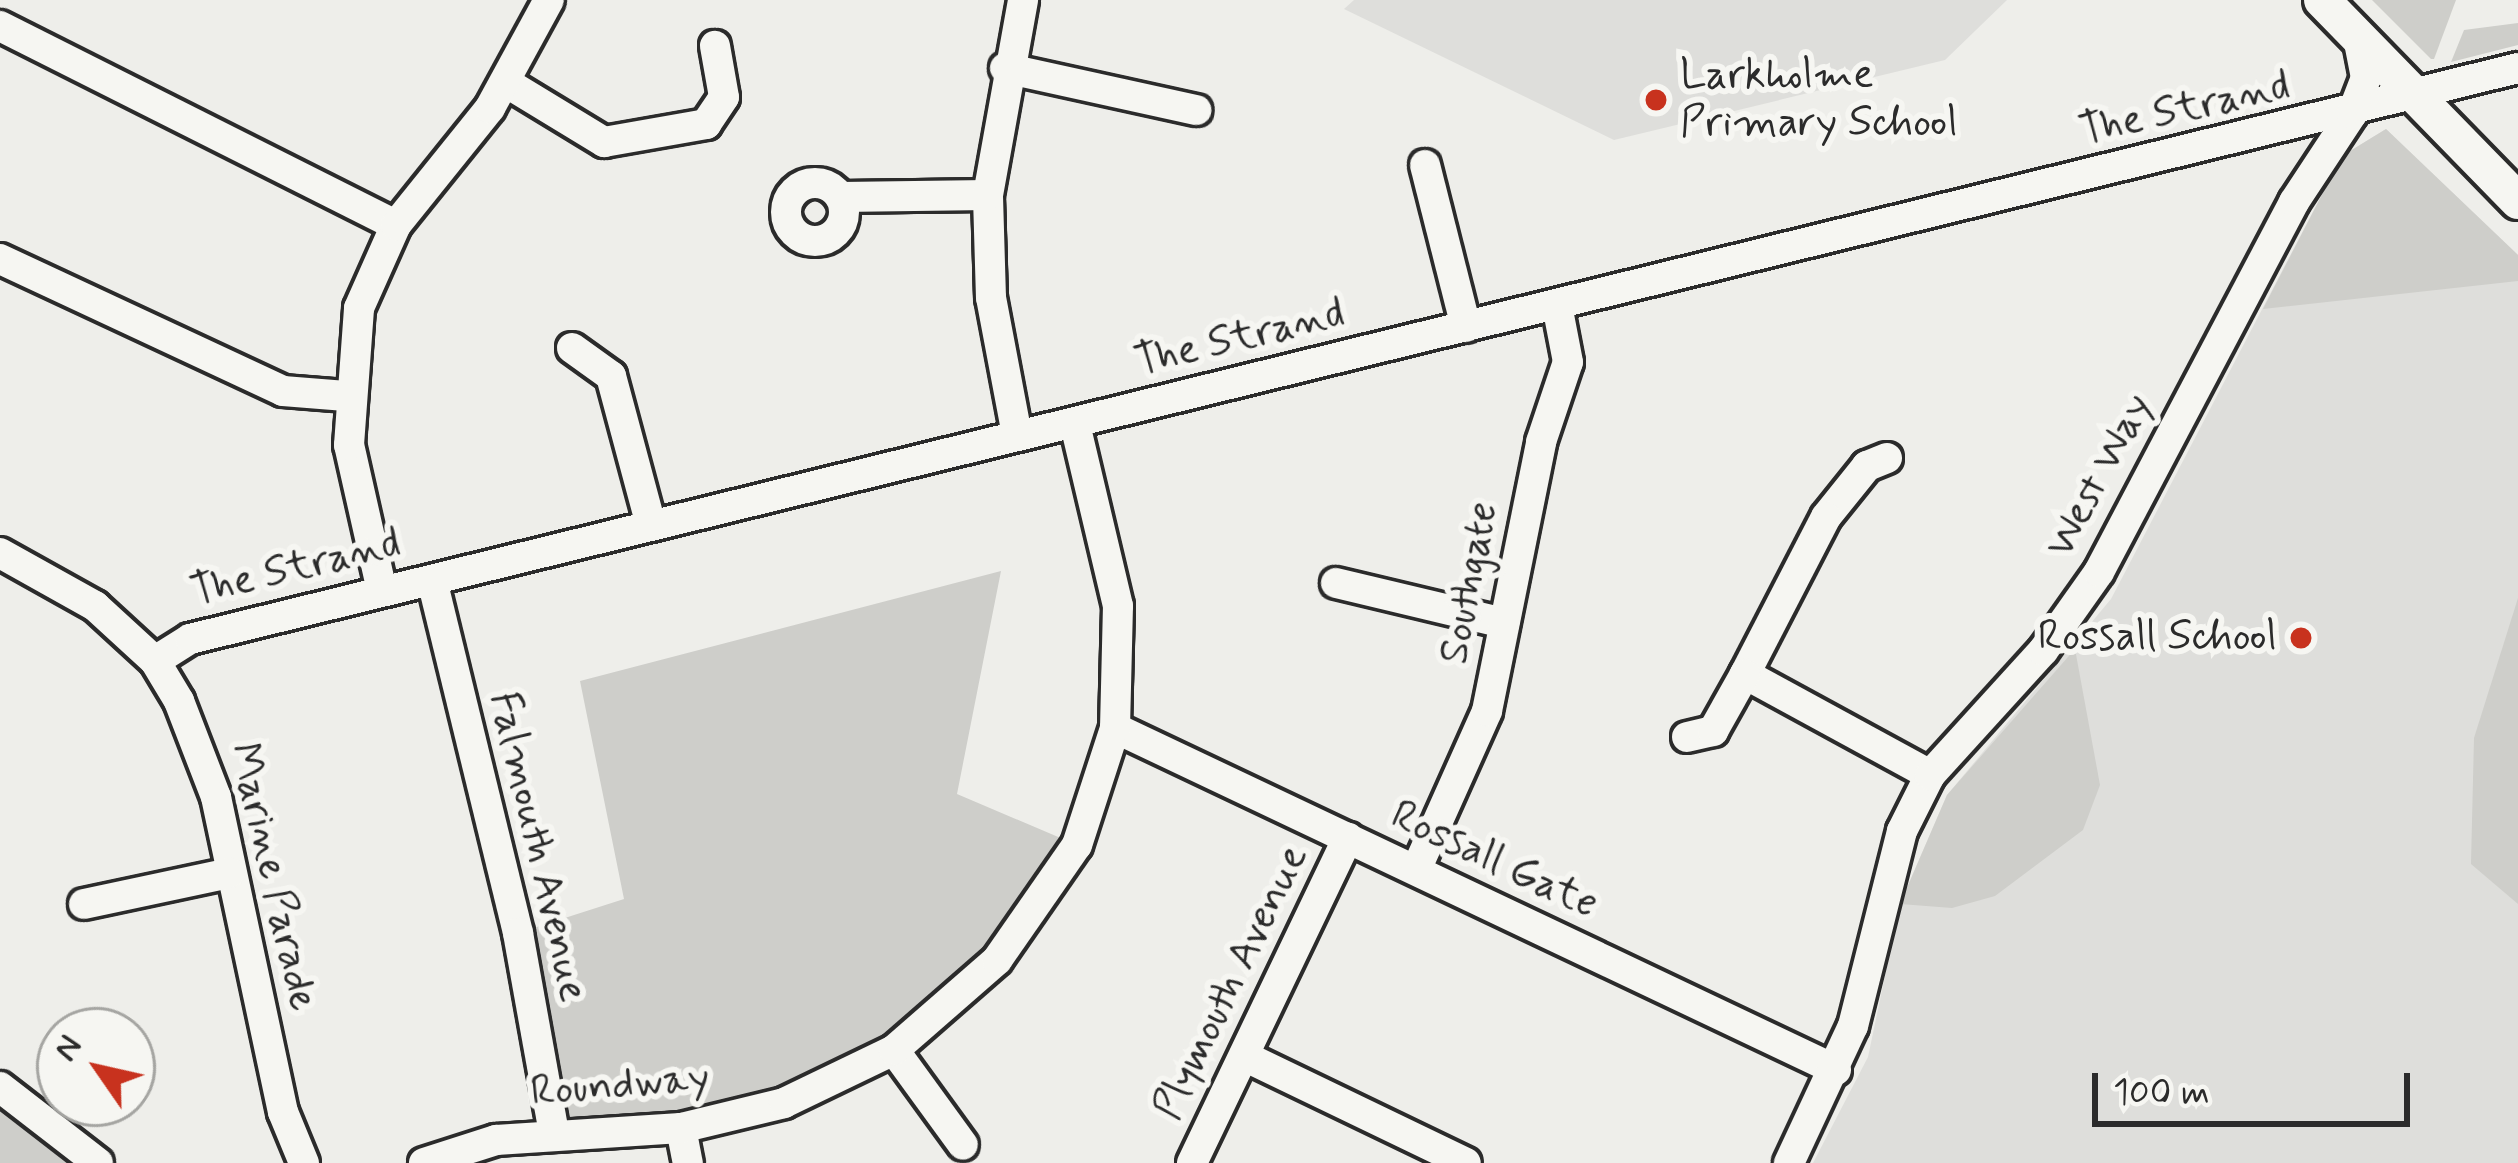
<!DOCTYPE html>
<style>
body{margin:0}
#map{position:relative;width:2518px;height:1163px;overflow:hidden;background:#eeeeea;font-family:Mynerve,sans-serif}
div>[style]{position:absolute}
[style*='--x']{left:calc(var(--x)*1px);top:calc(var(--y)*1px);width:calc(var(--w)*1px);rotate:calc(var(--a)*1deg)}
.built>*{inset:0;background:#dededb}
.green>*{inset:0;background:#cececa}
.roads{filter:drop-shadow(3px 0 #2b2b2b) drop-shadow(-3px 0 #2b2b2b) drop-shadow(0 3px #2b2b2b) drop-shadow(0 -3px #2b2b2b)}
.minor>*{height:30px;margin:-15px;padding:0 15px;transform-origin:15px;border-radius:15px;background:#f6f6f2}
.minor>.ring{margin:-15px;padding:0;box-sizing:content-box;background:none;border:30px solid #f6f6f2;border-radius:50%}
.major>*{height:36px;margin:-18px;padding:0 18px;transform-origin:18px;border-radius:18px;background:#f6f6f2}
.dots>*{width:33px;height:33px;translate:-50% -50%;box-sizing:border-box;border:6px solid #f6f6f2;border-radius:50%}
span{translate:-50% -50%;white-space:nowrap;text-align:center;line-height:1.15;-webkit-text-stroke:12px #f6f6f2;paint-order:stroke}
.poi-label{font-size:42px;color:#2b2b2b}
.left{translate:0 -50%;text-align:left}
.right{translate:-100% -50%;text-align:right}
.street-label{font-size:42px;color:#2b2b2b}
.north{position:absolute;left:36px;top:1007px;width:120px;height:120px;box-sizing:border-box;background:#f6f6f2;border:3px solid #a5a5a2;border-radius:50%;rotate:304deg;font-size:33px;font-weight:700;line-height:48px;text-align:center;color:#2b2b2b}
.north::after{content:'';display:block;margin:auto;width:42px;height:54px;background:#c8321e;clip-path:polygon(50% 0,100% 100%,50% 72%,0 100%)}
.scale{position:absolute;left:2092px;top:1073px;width:318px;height:54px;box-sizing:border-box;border:6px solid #2b2b2b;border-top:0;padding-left:15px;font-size:36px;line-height:42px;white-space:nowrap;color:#2b2b2b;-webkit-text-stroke:9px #f6f6f2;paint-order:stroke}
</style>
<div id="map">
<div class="built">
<i style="clip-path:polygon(1354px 0,2007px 0,1945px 60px,1614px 140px,1344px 9px)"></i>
<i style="clip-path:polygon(2386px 129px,2518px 255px,2518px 1163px,1813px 1163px,1868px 1057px,1900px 904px,1947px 795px,2111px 599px,2342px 156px)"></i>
</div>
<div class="green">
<i style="clip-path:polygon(2372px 0,2456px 0,2434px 59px,2431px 59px)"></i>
<i style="clip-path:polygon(2518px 23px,2518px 45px,2451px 62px,2464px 30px)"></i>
<i style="clip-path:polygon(2386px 129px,2518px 255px,2518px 281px,2263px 309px,2342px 156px)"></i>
<i style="clip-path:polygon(1001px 571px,957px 794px,1077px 845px,965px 994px,784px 1103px,554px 1133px,518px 933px,624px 899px,580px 681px)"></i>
<i style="clip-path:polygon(2518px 598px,2518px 904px,2471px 864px,2474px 738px)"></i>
<i style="clip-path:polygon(2075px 649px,2100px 785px,2083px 830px,1995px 896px,1952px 908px,1900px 904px,1947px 795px)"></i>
<i style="clip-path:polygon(0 1087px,98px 1163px,0 1163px)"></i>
</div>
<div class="roads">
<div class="minor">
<i style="--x:0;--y:26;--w:443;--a:26.7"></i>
<i style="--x:1005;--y:68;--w:196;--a:12.4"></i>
<i style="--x:507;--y:83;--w:114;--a:31.3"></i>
<i style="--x:604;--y:142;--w:104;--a:-10"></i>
<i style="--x:706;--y:124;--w:32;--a:-56"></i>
<i style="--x:724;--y:97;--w:52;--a:-100"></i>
<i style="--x:1425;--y:165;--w:167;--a:75.8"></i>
<i class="ring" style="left:786px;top:183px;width:28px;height:28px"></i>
<i style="--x:841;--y:197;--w:147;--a:-0.8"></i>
<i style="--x:0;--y:259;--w:312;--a:25"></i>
<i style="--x:283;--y:391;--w:63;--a:4.5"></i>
<i style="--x:572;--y:348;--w:48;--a:35.7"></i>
<i style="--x:611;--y:376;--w:154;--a:75"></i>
<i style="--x:1017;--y:435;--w:139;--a:-100.7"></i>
<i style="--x:991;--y:298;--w:103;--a:-91.7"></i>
<i style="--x:988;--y:195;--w:198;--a:-79.8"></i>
<i style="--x:1887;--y:458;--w:22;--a:158"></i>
<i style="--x:1867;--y:466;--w:65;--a:128.8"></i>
<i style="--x:1826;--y:517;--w:177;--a:117.3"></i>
<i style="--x:1745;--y:674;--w:211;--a:28.6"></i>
<i style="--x:0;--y:553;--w:109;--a:29.2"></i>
<i style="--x:95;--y:606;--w:81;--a:42.5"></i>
<i style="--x:155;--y:661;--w:47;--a:59"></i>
<i style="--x:179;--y:701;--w:103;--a:68.9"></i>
<i style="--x:216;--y:797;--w:322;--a:78"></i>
<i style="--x:283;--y:1112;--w:55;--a:67.6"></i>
<i style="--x:432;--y:580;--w:363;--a:76.3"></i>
<i style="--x:518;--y:933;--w:203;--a:79.8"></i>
<i style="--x:1336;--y:583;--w:173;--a:13.4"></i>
<i style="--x:382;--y:591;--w:150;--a:-102.7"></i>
<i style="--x:349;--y:445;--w:137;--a:-85.8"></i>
<i style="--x:359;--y:308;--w:91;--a:-66"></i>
<i style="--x:396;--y:225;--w:150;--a:-51.2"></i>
<i style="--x:490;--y:108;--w:123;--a:-61.4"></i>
<i style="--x:155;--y:661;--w:41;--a:-32.2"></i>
<i style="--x:190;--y:639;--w:2397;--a:-13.78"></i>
<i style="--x:1115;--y:728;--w:798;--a:25.38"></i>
<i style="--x:1687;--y:737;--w:27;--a:-13"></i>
<i style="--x:1713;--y:731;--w:65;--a:-60.7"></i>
<i style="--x:1416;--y:870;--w:174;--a:-65.9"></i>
<i style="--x:1487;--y:711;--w:274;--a:-78.6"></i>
<i style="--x:1541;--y:442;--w:84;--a:-71.4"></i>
<i style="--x:1568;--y:362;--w:58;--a:-100.9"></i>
<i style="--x:84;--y:904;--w:149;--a:-12"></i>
<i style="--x:894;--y:1050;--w:117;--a:54"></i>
<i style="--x:1244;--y:1056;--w:246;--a:25.7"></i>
<i style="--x:0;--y:1087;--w:124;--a:37.8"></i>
<i style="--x:681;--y:1128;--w:36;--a:79"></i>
<i style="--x:424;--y:1163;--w:76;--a:-17.7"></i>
<i style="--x:496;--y:1140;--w:185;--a:-3.7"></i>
<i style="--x:681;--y:1128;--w:106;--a:-13.6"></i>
<i style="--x:784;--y:1103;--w:122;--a:-25.7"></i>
<i style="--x:894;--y:1050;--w:137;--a:-41.1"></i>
<i style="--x:997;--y:960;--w:140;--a:-55.2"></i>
<i style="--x:1077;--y:845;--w:123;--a:-72"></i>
<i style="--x:1115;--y:728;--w:122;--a:-88.6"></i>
<i style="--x:1118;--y:606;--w:187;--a:-103.3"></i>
<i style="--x:1192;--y:1163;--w:361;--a:-64.4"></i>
<i style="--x:1789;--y:1163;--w:151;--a:-65"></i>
<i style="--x:1853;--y:1026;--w:201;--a:-75.9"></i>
<i style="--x:1902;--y:831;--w:63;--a:-63.4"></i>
<i style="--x:1930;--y:775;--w:168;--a:-47.7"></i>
<i style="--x:2043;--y:651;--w:97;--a:-54.7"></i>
<i style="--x:2099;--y:572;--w:418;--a:-62.2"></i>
<i style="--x:2294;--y:202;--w:105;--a:-56.6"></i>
<i style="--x:2352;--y:114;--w:39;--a:-69"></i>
<i style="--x:2366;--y:78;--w:42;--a:-101"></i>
</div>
<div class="major">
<i style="--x:2322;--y:0;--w:281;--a:45.7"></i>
</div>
</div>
<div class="dots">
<i style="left:1656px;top:100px;background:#c8321e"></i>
<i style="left:2301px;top:638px;background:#c8321e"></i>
</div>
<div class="poi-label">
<span class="left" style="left:1680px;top:100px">Larkholme<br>Primary School</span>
<span class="right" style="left:2277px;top:638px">Rossall School</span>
</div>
<div class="street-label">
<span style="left:2185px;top:110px;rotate:-13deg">The Strand</span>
<span style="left:1240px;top:339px;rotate:-14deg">The Strand</span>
<span style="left:2100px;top:476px;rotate:-62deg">West Way</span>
<span style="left:296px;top:569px;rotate:-14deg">The Strand</span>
<span style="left:1470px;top:583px;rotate:-79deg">Southgate</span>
<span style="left:537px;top:847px;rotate:77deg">Falmouth Avenue</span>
<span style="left:1494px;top:861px;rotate:25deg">Rossall Gate</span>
<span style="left:272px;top:877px;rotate:77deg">Marine Parade</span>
<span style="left:1232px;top:983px;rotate:-64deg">Plymouth Avenue</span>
<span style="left:620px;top:1086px;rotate:-5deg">Roundway</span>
</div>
<div class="north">N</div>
<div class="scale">100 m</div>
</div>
